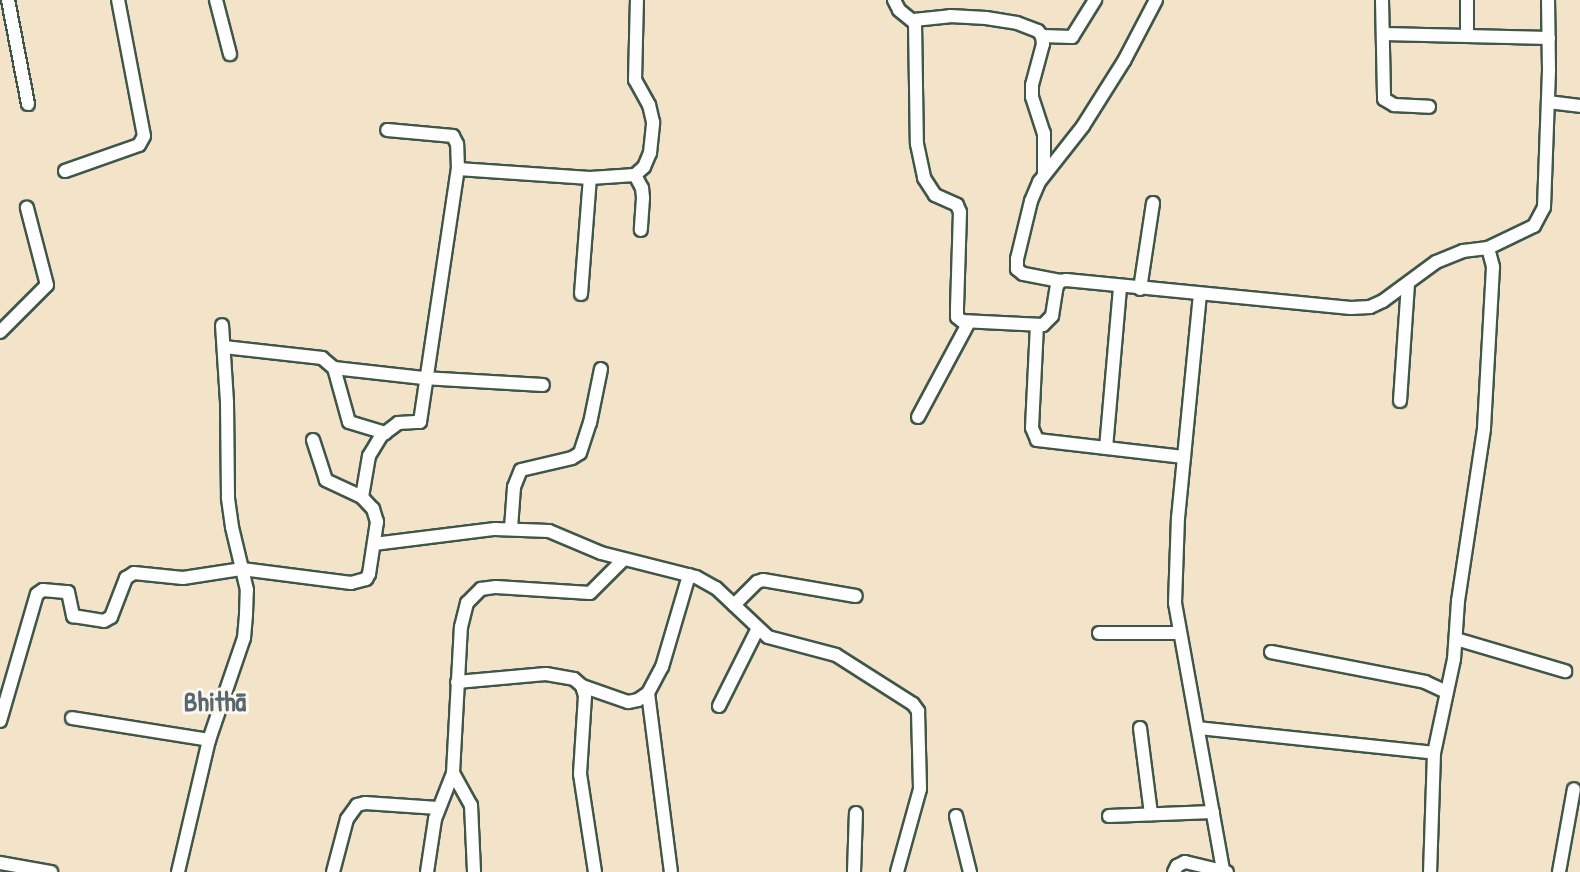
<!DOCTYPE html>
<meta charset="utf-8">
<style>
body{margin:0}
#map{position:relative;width:1580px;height:872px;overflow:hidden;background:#f3e3c8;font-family:"Patrick Hand",sans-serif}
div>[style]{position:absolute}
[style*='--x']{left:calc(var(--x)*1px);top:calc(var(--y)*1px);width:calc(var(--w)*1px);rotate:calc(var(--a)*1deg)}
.roads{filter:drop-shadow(2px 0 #3f564a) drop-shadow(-2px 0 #3f564a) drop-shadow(0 2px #3f564a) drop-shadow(0 -2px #3f564a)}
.street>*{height:12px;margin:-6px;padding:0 6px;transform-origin:6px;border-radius:6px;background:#fff}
span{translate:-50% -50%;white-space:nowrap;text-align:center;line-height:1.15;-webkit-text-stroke:6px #fbf7ec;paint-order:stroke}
.district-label{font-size:27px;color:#586671;font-weight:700}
</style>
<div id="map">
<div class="roads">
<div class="street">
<i style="--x:8;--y:0;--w:106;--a:79.1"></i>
<i style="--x:216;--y:0;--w:56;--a:75.5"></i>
<i style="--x:894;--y:0;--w:11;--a:63"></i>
<i style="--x:899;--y:10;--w:21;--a:39"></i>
<i style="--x:915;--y:23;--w:121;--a:89.1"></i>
<i style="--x:917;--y:144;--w:35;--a:78"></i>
<i style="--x:924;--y:178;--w:20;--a:57"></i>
<i style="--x:935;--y:195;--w:24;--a:24"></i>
<i style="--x:957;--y:205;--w:8;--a:67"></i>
<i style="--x:960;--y:212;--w:97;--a:91.8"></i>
<i style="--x:957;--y:309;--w:8;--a:90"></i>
<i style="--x:957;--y:317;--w:6;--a:39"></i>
<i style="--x:962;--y:321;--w:81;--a:2.8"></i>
<i style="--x:1043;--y:325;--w:13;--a:-45"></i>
<i style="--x:1052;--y:316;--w:30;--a:-81"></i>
<i style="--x:1057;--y:286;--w:6;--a:-59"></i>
<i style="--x:1060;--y:281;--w:6;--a:-9"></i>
<i style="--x:1066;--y:280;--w:286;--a:5.6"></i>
<i style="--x:1351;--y:308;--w:19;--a:-3"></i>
<i style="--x:1370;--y:307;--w:14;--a:-25"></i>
<i style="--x:1383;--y:301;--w:66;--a:-36.3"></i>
<i style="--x:1436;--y:262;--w:29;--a:-22"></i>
<i style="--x:1463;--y:251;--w:25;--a:-7"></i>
<i style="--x:1488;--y:248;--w:20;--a:75"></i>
<i style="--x:1493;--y:267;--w:162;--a:93.2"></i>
<i style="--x:1484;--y:429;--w:174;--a:98.6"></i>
<i style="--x:1458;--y:601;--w:58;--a:93.9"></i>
<i style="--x:1454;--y:659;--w:96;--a:102"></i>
<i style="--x:1434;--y:753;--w:119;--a:91.9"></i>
<i style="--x:1382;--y:0;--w:99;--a:88.8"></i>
<i style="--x:1384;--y:99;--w:12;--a:31"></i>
<i style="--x:1394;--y:105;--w:35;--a:3"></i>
<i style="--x:1467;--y:0;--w:36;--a:90"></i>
<i style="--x:914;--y:20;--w:36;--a:-6"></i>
<i style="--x:950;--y:16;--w:36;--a:3"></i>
<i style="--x:986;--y:18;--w:31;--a:9"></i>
<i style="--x:1017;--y:23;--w:22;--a:21"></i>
<i style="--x:1038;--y:31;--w:6;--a:51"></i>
<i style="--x:1042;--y:36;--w:8;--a:83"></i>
<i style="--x:1043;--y:44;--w:42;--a:105"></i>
<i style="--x:1032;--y:85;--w:12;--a:90"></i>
<i style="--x:1032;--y:97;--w:38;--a:72"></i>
<i style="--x:1044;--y:133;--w:42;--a:90"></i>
<i style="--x:1384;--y:34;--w:165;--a:1.4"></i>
<i style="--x:1042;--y:36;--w:30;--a:2"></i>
<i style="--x:1072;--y:37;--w:44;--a:-58.1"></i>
<i style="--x:1548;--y:102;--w:32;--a:7"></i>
<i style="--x:458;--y:169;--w:132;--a:3.9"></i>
<i style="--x:590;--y:178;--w:45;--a:-3.8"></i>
<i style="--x:635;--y:175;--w:12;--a:-42"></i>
<i style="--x:644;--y:167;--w:15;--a:-67"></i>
<i style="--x:650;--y:153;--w:31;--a:-84"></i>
<i style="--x:653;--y:122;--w:17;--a:-103"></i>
<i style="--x:649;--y:105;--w:29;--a:-119"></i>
<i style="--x:635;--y:80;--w:80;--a:-88.6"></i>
<i style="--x:65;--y:171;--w:78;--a:-19.4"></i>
<i style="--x:139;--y:145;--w:10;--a:-61"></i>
<i style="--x:144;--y:136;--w:138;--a:-100.8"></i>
<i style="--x:635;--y:175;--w:15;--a:62"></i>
<i style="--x:642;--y:188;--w:10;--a:84"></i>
<i style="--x:643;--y:198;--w:32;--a:94"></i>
<i style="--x:1488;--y:248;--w:51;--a:-25.6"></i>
<i style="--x:1534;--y:226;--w:21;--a:-62"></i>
<i style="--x:1544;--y:207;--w:137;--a:-87.9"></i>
<i style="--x:1549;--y:70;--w:70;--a:-90.8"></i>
<i style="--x:1060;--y:281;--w:38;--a:-169"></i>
<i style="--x:1023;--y:274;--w:8;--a:-140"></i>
<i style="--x:1017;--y:269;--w:10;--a:-90"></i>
<i style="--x:1017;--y:259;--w:60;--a:-76.4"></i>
<i style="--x:1031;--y:201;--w:21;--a:-67"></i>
<i style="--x:1039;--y:182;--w:71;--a:-51.8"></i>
<i style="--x:1083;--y:126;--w:77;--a:-57.8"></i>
<i style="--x:1124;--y:61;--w:69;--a:-62.3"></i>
<i style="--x:1140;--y:289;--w:87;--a:-81.4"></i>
<i style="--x:581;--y:294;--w:116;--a:-85.6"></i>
<i style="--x:1200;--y:294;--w:224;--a:95.6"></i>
<i style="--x:1178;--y:517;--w:86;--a:92"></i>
<i style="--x:1175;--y:603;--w:271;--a:79.8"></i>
<i style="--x:1037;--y:325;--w:103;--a:92.8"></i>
<i style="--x:1032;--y:428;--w:13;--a:67"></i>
<i style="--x:1037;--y:440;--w:148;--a:6.6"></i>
<i style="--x:0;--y:332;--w:66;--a:-45"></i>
<i style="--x:47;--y:285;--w:80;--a:-104.6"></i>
<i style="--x:224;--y:347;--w:99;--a:6.4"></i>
<i style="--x:322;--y:358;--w:16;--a:40"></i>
<i style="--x:334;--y:368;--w:56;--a:74.5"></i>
<i style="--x:349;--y:422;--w:38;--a:17"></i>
<i style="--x:334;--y:368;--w:90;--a:6.4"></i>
<i style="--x:423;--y:378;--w:120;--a:3.3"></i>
<i style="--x:1400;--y:401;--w:117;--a:-86.1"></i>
<i style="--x:918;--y:417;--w:108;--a:-61.8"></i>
<i style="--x:1106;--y:448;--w:162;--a:-85"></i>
<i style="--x:362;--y:497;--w:42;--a:-80.3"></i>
<i style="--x:369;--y:456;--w:23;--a:-59"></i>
<i style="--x:381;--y:436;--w:21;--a:-37"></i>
<i style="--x:398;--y:423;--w:22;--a:-3"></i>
<i style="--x:420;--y:422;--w:256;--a:-81.5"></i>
<i style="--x:458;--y:169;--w:25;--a:-92"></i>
<i style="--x:457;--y:144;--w:9;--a:-117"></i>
<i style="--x:453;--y:136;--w:66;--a:-174.8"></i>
<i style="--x:511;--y:528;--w:41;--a:-85.8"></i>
<i style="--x:514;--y:487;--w:18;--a:-68"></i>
<i style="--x:521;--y:470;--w:52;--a:-13.2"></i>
<i style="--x:572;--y:458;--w:9;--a:-32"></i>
<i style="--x:580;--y:453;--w:32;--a:-72"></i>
<i style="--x:590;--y:423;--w:55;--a:-78.5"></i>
<i style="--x:374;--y:544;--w:122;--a:-7.1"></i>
<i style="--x:495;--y:529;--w:54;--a:2.1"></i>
<i style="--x:549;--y:531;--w:56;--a:22.9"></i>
<i style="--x:601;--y:553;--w:98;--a:14.2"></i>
<i style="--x:696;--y:577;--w:23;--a:29"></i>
<i style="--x:716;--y:588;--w:71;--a:43.3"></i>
<i style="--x:768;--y:637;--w:70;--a:14.8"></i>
<i style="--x:836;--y:655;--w:91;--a:32.5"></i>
<i style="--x:913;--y:704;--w:9;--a:54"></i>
<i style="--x:918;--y:711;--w:78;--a:88.5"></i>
<i style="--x:920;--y:789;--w:86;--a:105.5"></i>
<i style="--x:734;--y:605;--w:33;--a:-45"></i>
<i style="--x:757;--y:582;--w:6;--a:-18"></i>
<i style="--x:763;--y:580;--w:94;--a:9.8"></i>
<i style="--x:1099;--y:633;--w:80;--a:0"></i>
<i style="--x:1456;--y:639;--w:114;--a:16.4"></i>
<i style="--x:1271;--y:652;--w:157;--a:11"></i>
<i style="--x:1425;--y:682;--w:23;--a:25"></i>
<i style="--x:457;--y:682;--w:89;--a:-5.1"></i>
<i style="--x:546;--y:674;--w:28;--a:10"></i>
<i style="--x:574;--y:679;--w:11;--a:41"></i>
<i style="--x:582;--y:686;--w:10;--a:73"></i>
<i style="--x:585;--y:696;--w:78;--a:93.7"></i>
<i style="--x:580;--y:774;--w:99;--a:81.3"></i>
<i style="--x:582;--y:686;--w:49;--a:19.2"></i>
<i style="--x:628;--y:702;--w:10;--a:-11"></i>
<i style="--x:638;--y:700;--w:12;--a:-35"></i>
<i style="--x:648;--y:693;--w:30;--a:-62"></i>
<i style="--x:662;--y:667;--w:96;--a:-73.6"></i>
<i style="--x:648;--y:693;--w:180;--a:82.7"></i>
<i style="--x:719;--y:706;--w:87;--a:-63.4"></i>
<i style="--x:72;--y:718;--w:139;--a:9.1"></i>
<i style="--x:0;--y:721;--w:132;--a:-73.8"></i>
<i style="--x:37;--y:594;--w:7;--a:-34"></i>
<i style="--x:43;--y:590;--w:25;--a:5"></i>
<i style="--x:68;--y:592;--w:25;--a:78"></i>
<i style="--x:73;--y:616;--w:31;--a:9"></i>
<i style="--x:104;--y:621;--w:8;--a:-30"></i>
<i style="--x:111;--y:617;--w:42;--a:-69"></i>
<i style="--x:126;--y:578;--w:9;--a:-32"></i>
<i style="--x:134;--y:573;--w:49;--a:5.8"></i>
<i style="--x:183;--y:578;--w:60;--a:-8.7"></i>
<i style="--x:242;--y:569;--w:110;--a:7.3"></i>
<i style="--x:351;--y:583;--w:16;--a:-15"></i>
<i style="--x:366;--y:579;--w:6;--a:-59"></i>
<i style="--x:369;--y:574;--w:53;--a:-81.3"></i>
<i style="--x:377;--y:522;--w:14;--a:-107"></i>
<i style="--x:373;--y:509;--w:16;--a:-133"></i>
<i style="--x:362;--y:497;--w:40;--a:-155"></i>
<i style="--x:326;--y:480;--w:42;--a:-108"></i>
<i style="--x:1140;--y:728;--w:87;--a:82.7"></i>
<i style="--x:1198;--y:728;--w:237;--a:6"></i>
<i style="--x:453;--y:773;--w:37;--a:61"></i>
<i style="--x:471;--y:805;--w:67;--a:87.4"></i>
<i style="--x:956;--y:816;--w:58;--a:76"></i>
<i style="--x:1109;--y:816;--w:104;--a:-2.2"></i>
<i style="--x:0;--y:863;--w:52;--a:10"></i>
<i style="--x:178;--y:872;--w:136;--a:-76.8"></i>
<i style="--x:209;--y:740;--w:108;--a:-71.1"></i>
<i style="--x:244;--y:638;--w:24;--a:-85"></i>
<i style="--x:246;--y:614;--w:24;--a:-88"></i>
<i style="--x:247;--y:590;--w:65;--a:-103.4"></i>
<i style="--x:232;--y:527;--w:30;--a:-98"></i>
<i style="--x:228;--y:497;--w:95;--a:-90.6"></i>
<i style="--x:227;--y:402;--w:77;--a:-93.7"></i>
<i style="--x:333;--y:872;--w:55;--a:-75.2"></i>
<i style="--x:347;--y:819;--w:17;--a:-54"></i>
<i style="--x:357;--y:805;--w:8;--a:-14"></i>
<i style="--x:365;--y:803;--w:73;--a:3.9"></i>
<i style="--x:427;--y:872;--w:54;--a:-81.4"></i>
<i style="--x:435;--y:819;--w:49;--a:-68.6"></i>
<i style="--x:453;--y:773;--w:146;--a:-86.9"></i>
<i style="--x:461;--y:627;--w:25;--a:-76"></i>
<i style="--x:467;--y:603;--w:20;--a:-45"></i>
<i style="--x:481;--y:589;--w:15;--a:-8"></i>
<i style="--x:496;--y:587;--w:94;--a:3.7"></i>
<i style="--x:590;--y:593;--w:47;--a:-45"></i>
<i style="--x:854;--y:872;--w:59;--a:-88.1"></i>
<i style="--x:1174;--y:872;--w:7;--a:-63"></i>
<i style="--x:1177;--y:866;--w:9;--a:-27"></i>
<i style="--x:1185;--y:862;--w:43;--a:13.4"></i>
<i style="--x:1559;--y:872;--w:84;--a:-79.8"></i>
</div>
</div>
<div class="district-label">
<span style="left:215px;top:702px">Bhithā</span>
</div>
</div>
